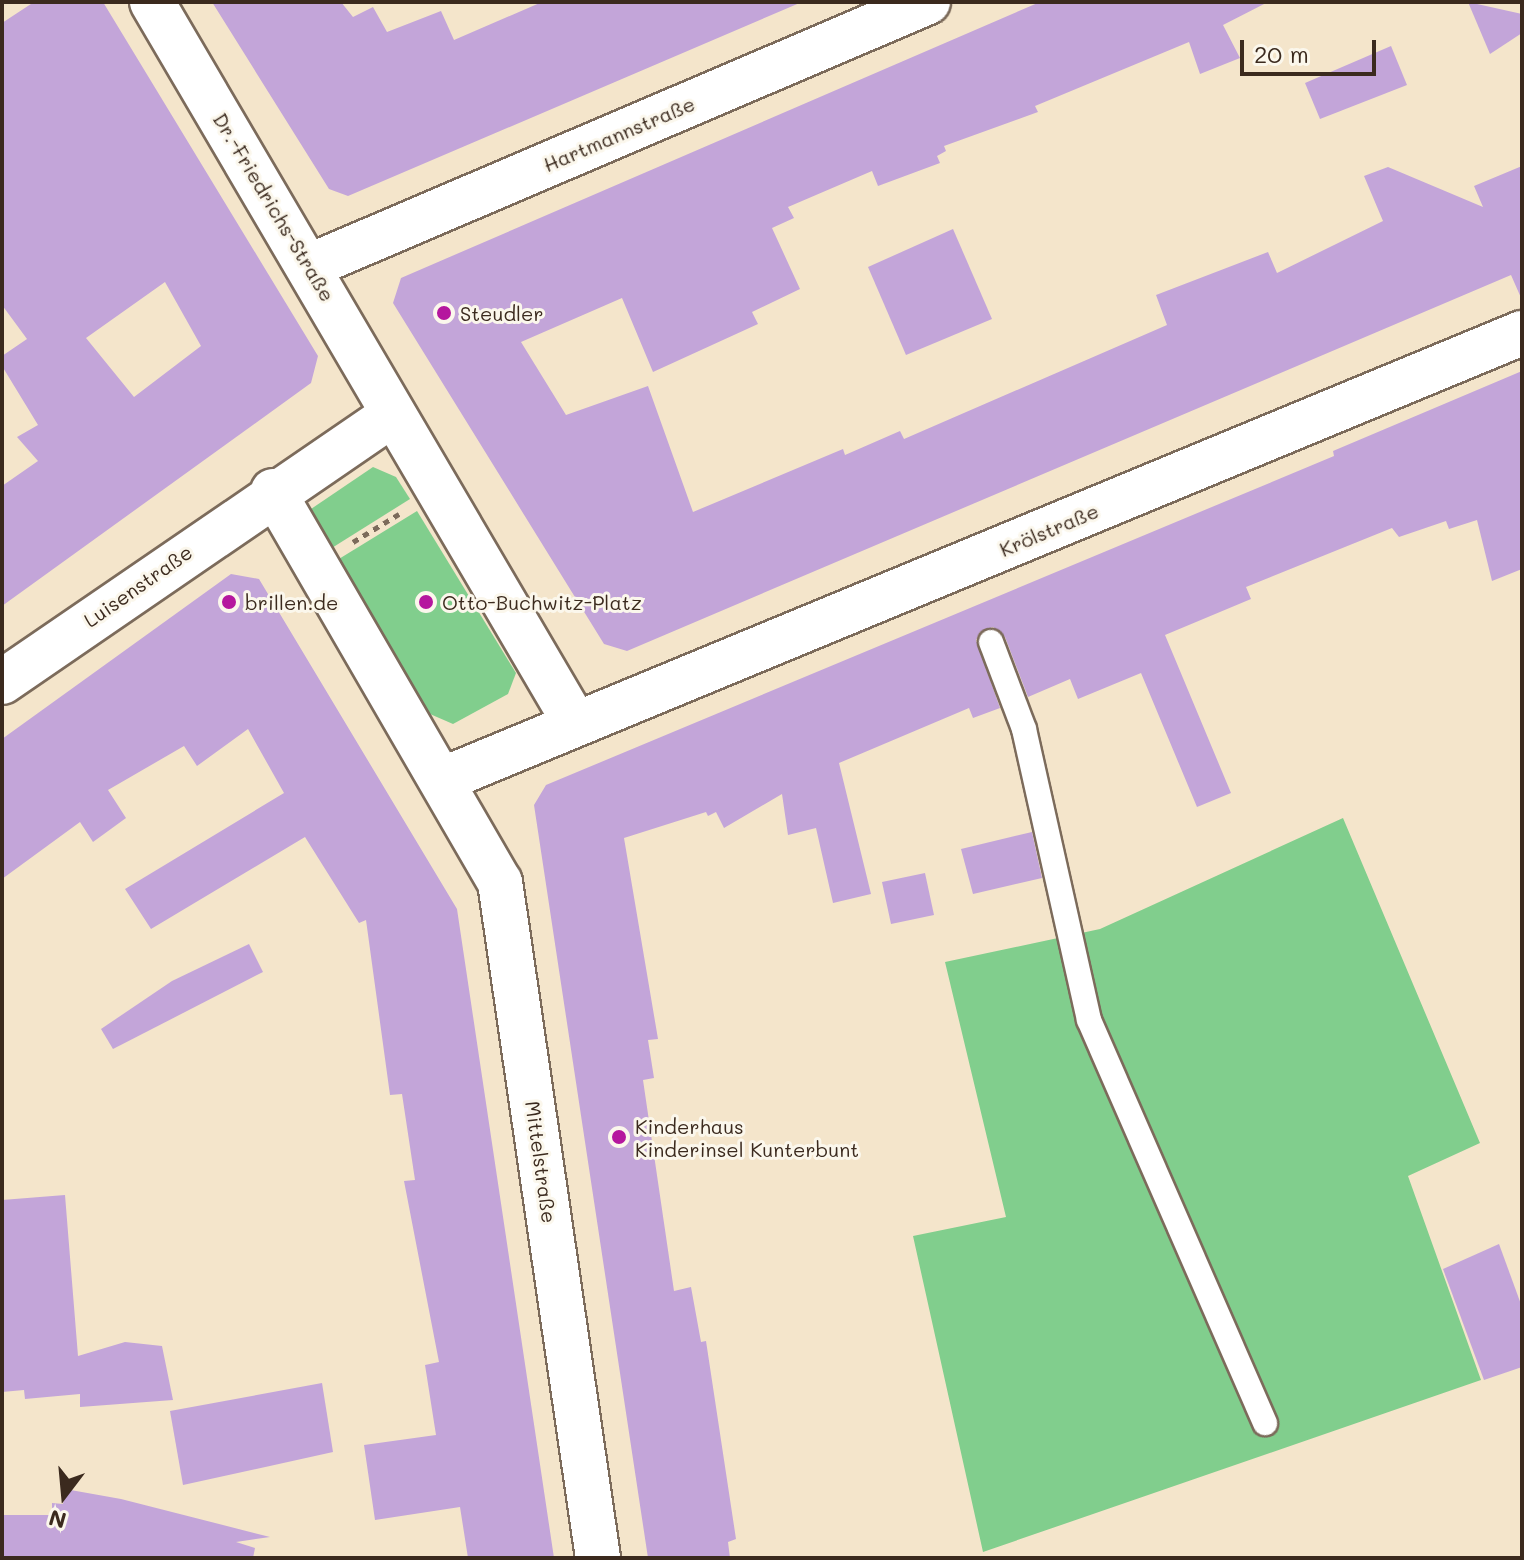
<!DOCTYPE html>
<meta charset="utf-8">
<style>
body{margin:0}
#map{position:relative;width:1524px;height:1560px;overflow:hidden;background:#f4e5cb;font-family:Mali,sans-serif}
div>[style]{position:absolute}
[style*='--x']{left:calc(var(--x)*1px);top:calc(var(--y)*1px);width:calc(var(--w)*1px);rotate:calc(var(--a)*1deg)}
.green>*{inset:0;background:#81ce8d}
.building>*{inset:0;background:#c3a5d9}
.path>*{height:5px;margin-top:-2.5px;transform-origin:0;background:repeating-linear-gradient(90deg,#7c6b5b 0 6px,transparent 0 12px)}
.roads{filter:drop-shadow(2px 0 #7c6b5b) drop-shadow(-2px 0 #7c6b5b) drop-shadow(0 2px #7c6b5b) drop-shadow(0 -2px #7c6b5b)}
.service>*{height:24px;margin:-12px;padding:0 12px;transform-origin:12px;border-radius:12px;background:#fff}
.minor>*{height:44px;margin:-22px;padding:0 22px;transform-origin:22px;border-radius:22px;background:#fff}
.dots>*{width:22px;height:22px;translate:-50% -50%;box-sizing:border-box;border:4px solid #fbf7ec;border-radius:50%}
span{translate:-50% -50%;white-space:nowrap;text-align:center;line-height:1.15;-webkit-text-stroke:6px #fbf7ec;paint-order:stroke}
.street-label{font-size:20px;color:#3b2a1e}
.poi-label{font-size:20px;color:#3b2a1e}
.left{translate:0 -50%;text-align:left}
.frame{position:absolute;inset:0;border:4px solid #3b2a1e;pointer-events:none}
.north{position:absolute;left:24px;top:1456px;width:80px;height:80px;-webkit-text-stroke:6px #fbf7ec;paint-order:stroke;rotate:196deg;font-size:22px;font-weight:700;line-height:32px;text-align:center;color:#3b2a1e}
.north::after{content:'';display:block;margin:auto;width:28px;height:36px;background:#3b2a1e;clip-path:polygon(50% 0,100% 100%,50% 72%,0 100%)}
.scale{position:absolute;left:1240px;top:40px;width:136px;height:36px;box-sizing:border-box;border:4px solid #3b2a1e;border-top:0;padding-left:10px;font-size:24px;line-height:28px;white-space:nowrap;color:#3b2a1e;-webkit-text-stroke:6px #fbf7ec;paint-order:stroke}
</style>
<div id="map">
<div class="green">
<i style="clip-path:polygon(373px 467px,396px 477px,410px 499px,327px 551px,310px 519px,311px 509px)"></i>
<i style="clip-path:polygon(417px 511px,516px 673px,508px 694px,453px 724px,430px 714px,334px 562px)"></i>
<i style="clip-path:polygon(1343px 818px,1480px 1143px,1408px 1176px,1481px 1380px,983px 1552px,913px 1236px,1006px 1217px,945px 962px,1100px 929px)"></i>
</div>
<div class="building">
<i style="clip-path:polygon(evenodd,34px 2px,103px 2px,318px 356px,311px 383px,2px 606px,2px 486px,38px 461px,17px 437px,38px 425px,2px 366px,2px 356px,27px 339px,2px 305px,2px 23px,34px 2px,165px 282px,201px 346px,134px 397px,86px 338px,165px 282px)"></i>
<i style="clip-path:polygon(212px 2px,341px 2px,353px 17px,373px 7px,387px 32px,441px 11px,454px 40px,542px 2px,802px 2px,348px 196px,329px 189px)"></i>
<i style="clip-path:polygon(1040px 2px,1268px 2px,1223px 25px,1240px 58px,1200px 74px,1189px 42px,1035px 106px,1038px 112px,944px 146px,946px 151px,937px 156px,940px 163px,878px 186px,872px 171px,788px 207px,794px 218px,772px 228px,800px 289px,752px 312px,758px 324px,653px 372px,622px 298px,521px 342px,566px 415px,648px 386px,693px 512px,843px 449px,845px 455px,900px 431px,904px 439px,1167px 325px,1156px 295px,1268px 252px,1277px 273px,1383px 221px,1364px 176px,1388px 167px,1483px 207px,1474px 186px,1522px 166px,1522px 300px,1511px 275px,627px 651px,604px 644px,393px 303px,401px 278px)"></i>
<i style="clip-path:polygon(1468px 2px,1522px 14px,1522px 33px,1490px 54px)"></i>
<i style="clip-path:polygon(1391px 46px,1407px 85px,1320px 119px,1305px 83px)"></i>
<i style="clip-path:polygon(953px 229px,992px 319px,906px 355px,868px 267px)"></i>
<i style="clip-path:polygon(1522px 371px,1522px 569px,1492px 581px,1477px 520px,1449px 529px,1446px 521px,1399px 537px,1392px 528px,1246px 587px,1251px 599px,1165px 635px,1231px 793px,1197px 807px,1141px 673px,1078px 699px,1070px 679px,1028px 697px,1005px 637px,993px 627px,980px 632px,976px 640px,1000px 708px,973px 718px,969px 708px,839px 763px,871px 894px,833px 903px,816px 828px,788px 835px,782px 794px,724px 828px,716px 812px,708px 816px,706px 812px,624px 838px,658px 1039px,648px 1040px,654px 1078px,643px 1080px,674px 1291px,691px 1287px,701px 1342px,706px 1341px,736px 1539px,728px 1542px,730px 1558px,648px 1558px,534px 805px,546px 785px,1334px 456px,1333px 451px)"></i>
<i style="clip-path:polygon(231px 574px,259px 579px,457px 909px,554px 1558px,468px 1558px,460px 1507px,375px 1520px,364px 1445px,436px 1435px,425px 1365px,439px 1362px,404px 1181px,415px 1180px,402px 1094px,390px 1095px,366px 920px,359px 923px,305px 837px,151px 929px,125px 889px,284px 793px,248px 729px,197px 766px,184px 746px,108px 790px,126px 818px,93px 842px,80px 822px,2px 879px,2px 739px)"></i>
<i style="clip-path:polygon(1032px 832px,1042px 878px,973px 894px,961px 849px)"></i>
<i style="clip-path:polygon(925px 873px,934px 915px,891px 924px,882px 882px)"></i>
<i style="clip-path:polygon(249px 944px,263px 972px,113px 1049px,101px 1029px,172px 981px)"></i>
<i style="clip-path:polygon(65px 1195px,78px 1356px,125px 1342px,162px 1346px,173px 1400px,80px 1407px,80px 1394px,25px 1399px,24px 1390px,2px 1392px,2px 1200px)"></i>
<i style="clip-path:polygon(1499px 1244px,1522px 1307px,1522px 1367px,1484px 1380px,1443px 1269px)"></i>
<i style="clip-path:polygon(322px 1383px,333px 1452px,183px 1485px,170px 1411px)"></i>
<i style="clip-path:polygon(65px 1489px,121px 1499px,270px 1537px,236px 1542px,255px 1548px,253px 1558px,2px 1558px,2px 1515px,52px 1515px,52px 1503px,63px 1504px)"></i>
</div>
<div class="path">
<i style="--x:353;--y:542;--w:54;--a:-31.3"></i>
</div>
<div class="roads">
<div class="service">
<i style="--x:991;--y:642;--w:93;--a:69.2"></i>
<i style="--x:1024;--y:729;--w:298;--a:77.4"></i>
<i style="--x:1089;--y:1020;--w:440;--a:66.4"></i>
</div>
<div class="minor">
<i style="--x:152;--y:2;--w:836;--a:59.6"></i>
<i style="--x:310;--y:266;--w:672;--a:-23.13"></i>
<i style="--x:273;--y:491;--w:452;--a:59.9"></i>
<i style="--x:500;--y:882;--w:683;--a:81.75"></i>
<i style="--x:2;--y:682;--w:474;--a:-34.4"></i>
<i style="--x:444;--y:779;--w:1167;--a:-22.48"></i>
</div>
</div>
<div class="dots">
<i style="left:444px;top:313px;background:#b5179e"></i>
<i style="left:229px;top:602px;background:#b5179e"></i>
<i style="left:426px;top:602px;background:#b5179e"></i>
<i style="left:619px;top:1137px;background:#b5179e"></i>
</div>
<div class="street-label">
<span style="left:619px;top:134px;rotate:-23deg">Hartmannstraße</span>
<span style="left:274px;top:207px;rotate:59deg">Dr.-Friedrichs-Straße</span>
<span style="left:1049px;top:530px;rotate:-23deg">Krölstraße</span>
<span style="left:138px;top:586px;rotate:-35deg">Luisenstraße</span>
<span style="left:541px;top:1162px;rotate:82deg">Mittelstraße</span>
</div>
<div class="poi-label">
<span class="left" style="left:460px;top:313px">Steudler</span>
<span class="left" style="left:245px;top:602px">brillen.de</span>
<span class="left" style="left:442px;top:602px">Otto-Buchwitz-Platz</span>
<span class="left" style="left:635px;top:1138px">Kinderhaus<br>Kinderinsel Kunterbunt</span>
</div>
<div class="frame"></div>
<div class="north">N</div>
<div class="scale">20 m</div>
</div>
